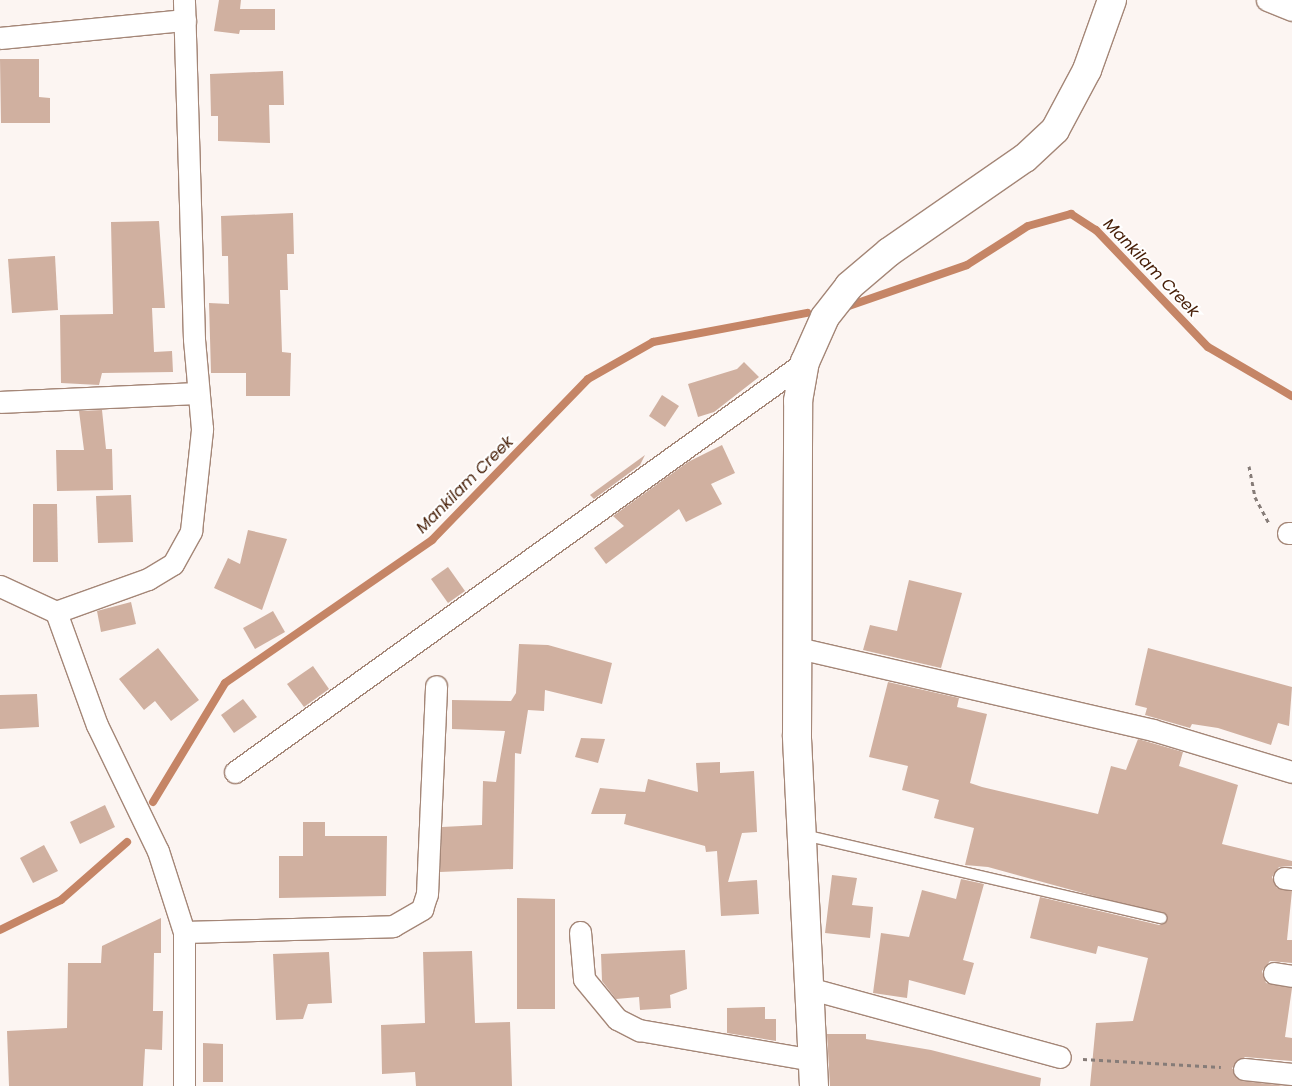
<!DOCTYPE html>
<style>
body{margin:0}
#map{position:relative;width:1292px;height:1086px;overflow:hidden;background:#fcf5f2;font-family:Poppins,sans-serif}
div>[style]{position:absolute}
[style*='--x']{left:calc(var(--x)*1px);top:calc(var(--y)*1px);width:calc(var(--w)*1px);rotate:calc(var(--a)*1deg)}
.stream>*{height:8px;margin:-4px;padding:0 4px;transform-origin:4px;border-radius:4px;background:#c58566}
.building>*{inset:0;background:#d0b0a0}
.path>*{height:3px;margin-top:-1.5px;transform-origin:0;background:repeating-linear-gradient(90deg,#867c78 0 4px,transparent 0 8px)}
.roads{filter:drop-shadow(1px 0 #a48677) drop-shadow(-1px 0 #a48677) drop-shadow(0 1px #a48677) drop-shadow(0 -1px #a48677)}
.lane>*{height:10px;margin:-5px;padding:0 5px;transform-origin:5px;border-radius:5px;background:#fff}
.street>*{height:21px;margin:-10.5px;padding:0 10.5px;transform-origin:10.5px;border-radius:10.5px;background:#fff}
.secondary>*{height:28px;margin:-14px;padding:0 14px;transform-origin:14px;border-radius:14px;background:#fff}
span{translate:-50% -50%;white-space:nowrap;text-align:center;line-height:1.15;-webkit-text-stroke:4px #fff;paint-order:stroke}
.water-label{font-size:16px;color:#451c04;font-style:italic}
</style>
<div id="map">
<div class="stream">
<i style="--x:843;--y:308;--w:131;--a:-19.1"></i>
<i style="--x:967;--y:265;--w:72;--a:-32.6"></i>
<i style="--x:1028;--y:226;--w:45;--a:-15.6"></i>
<i style="--x:1071;--y:214;--w:30;--a:33"></i>
<i style="--x:1096;--y:230;--w:162;--a:46.3"></i>
<i style="--x:1208;--y:347;--w:97;--a:30.3"></i>
<i style="--x:153;--y:802;--w:139;--a:-58.8"></i>
<i style="--x:225;--y:683;--w:252;--a:-34.6"></i>
<i style="--x:432;--y:540;--w:224;--a:-45.9"></i>
<i style="--x:588;--y:379;--w:75;--a:-29.6"></i>
<i style="--x:653;--y:342;--w:157;--a:-10.7"></i>
<i style="--x:0;--y:930;--w:68;--a:-26.2"></i>
<i style="--x:61;--y:900;--w:88;--a:-41.3"></i>
</div>
<div class="building">
<i style="clip-path:polygon(219px 0,241px 0,240px 9px,275px 9px,275px 30px,240px 30px,239px 34px,214px 31px)"></i>
<i style="clip-path:polygon(0 59px,39px 59px,39px 97px,50px 98px,50px 123px,1px 123px)"></i>
<i style="clip-path:polygon(283px 71px,284px 105px,269px 105px,270px 143px,218px 141px,218px 116px,211px 116px,210px 74px)"></i>
<i style="clip-path:polygon(293px 213px,294px 254px,287px 254px,288px 290px,280px 290px,282px 352px,291px 353px,290px 396px,246px 396px,246px 373px,211px 373px,209px 303px,229px 304px,228px 256px,222px 256px,221px 216px)"></i>
<i style="clip-path:polygon(159px 221px,165px 308px,152px 308px,154px 352px,172px 351px,173px 372px,102px 373px,99px 385px,61px 383px,60px 315px,113px 314px,111px 222px)"></i>
<i style="clip-path:polygon(55px 256px,58px 310px,12px 313px,8px 259px)"></i>
<i style="clip-path:polygon(744px 362px,759px 377px,714px 412px,698px 417px,688px 384px,737px 369px)"></i>
<i style="clip-path:polygon(662px 395px,679px 406px,665px 427px,649px 416px)"></i>
<i style="clip-path:polygon(102px 410px,106px 449px,112px 449px,113px 490px,57px 491px,56px 450px,84px 450px,79px 411px)"></i>
<i style="clip-path:polygon(722px 445px,735px 473px,711px 484px,722px 504px,686px 522px,679px 509px,606px 564px,594px 548px,624px 526px,613px 516px,688px 462px)"></i>
<i style="clip-path:polygon(645px 455px,640px 465px,594px 499px,590px 495px)"></i>
<i style="clip-path:polygon(131px 495px,133px 542px,98px 543px,96px 496px)"></i>
<i style="clip-path:polygon(33px 504px,57px 504px,58px 562px,33px 562px)"></i>
<i style="clip-path:polygon(248px 530px,287px 539px,262px 610px,214px 588px,228px 558px,240px 564px)"></i>
<i style="clip-path:polygon(448px 567px,465px 591px,448px 603px,431px 579px)"></i>
<i style="clip-path:polygon(909px 580px,962px 593px,941px 668px,863px 650px,870px 625px,897px 631px)"></i>
<i style="clip-path:polygon(131px 602px,136px 624px,101px 632px,97px 611px)"></i>
<i style="clip-path:polygon(273px 611px,285px 632px,255px 649px,243px 628px)"></i>
<i style="clip-path:polygon(519px 644px,548px 645px,612px 663px,602px 704px,545px 690px,544px 711px,528px 710px,521px 754px,515px 753px,513px 869px,440px 872px,442px 827px,482px 825px,483px 781px,496px 782px,505px 731px,452px 729px,452px 700px,511px 701px,516px 693px)"></i>
<i style="clip-path:polygon(158px 648px,199px 700px,171px 721px,155px 701px,144px 710px,119px 679px)"></i>
<i style="clip-path:polygon(1148px 648px,1292px 687px,1289px 726px,1278px 723px,1271px 745px,1218px 728px,1192px 724px,1190px 728px,1145px 715px,1147px 708px,1135px 705px)"></i>
<i style="clip-path:polygon(313px 666px,329px 689px,304px 707px,287px 684px)"></i>
<i style="clip-path:polygon(888px 682px,959px 698px,957px 707px,987px 714px,970px 783px,982px 787px,1098px 814px,1111px 766px,1126px 770px,1138px 739px,1183px 752px,1179px 766px,1238px 785px,1222px 844px,1292px 861px,1292px 866px,1279px 867px,1272px 877px,1277px 888px,1292px 891px,1287px 940px,1292px 940px,1292px 963px,1270px 961px,1262px 971px,1266px 983px,1292px 988px,1285px 1037px,1292px 1038px,1292px 1061px,1245px 1057px,1232px 1068px,1242px 1081px,1287px 1086px,1090px 1086px,1096px 1023px,1133px 1021px,1148px 958px,1098px 946px,1096px 954px,1030px 938px,1040px 897px,1159px 925px,1166px 922px,1167px 916px,988px 867px,965px 865px,974px 828px,934px 818px,939px 800px,902px 790px,908px 766px,869px 757px)"></i>
<i style="clip-path:polygon(37px 694px,39px 727px,0 729px,0 695px)"></i>
<i style="clip-path:polygon(243px 699px,257px 717px,234px 733px,221px 715px)"></i>
<i style="clip-path:polygon(581px 738px,605px 739px,598px 763px,575px 757px)"></i>
<i style="clip-path:polygon(720px 762px,720px 773px,754px 771px,757px 832px,742px 833px,728px 882px,757px 880px,759px 914px,721px 916px,717px 851px,706px 852px,705px 846px,624px 824px,626px 814px,591px 814px,600px 788px,645px 792px,648px 779px,698px 792px,696px 763px)"></i>
<i style="clip-path:polygon(105px 805px,115px 827px,80px 844px,70px 822px)"></i>
<i style="clip-path:polygon(303px 822px,325px 822px,325px 836px,387px 836px,386px 896px,279px 898px,279px 856px,303px 856px)"></i>
<i style="clip-path:polygon(44px 845px,58px 871px,33px 883px,20px 858px)"></i>
<i style="clip-path:polygon(832px 875px,857px 878px,852px 905px,873px 907px,870px 938px,825px 933px)"></i>
<i style="clip-path:polygon(961px 879px,984px 884px,963px 960px,974px 963px,965px 995px,909px 980px,907px 998px,873px 993px,881px 933px,909px 937px,922px 890px,956px 899px)"></i>
<i style="clip-path:polygon(517px 898px,555px 899px,555px 1009px,517px 1009px)"></i>
<i style="clip-path:polygon(161px 918px,161px 953px,154px 953px,153px 1011px,163px 1011px,162px 1050px,145px 1049px,143px 1086px,9px 1086px,7px 1031px,67px 1028px,68px 963px,101px 963px,102px 946px)"></i>
<i style="clip-path:polygon(685px 950px,687px 989px,670px 995px,671px 1008px,640px 1010px,639px 997px,616px 999px,602px 981px,601px 954px)"></i>
<i style="clip-path:polygon(472px 951px,475px 1023px,510px 1022px,512px 1086px,416px 1086px,415px 1072px,382px 1074px,381px 1025px,425px 1023px,423px 952px)"></i>
<i style="clip-path:polygon(329px 952px,332px 1003px,308px 1004px,303px 1019px,276px 1020px,273px 954px)"></i>
<i style="clip-path:polygon(765px 1007px,765px 1019px,776px 1019px,776px 1041px,727px 1033px,727px 1008px)"></i>
<i style="clip-path:polygon(827px 1034px,866px 1034px,866px 1039px,931px 1050px,1041px 1078px,1040px 1086px,830px 1086px)"></i>
<i style="clip-path:polygon(203px 1043px,223px 1044px,223px 1082px,203px 1082px)"></i>
</div>
<div class="path">
<i style="--x:1249;--y:466;--w:32;--a:79"></i>
<i style="--x:1255;--y:497;--w:30;--a:62"></i>
<i style="--x:1083;--y:1059;--w:138;--a:3.3"></i>
</div>
<div class="roads">
<div class="lane">
<i style="--x:804;--y:835;--w:367;--a:13.1"></i>
</div>
<div class="street">
<i style="--x:1267;--y:0;--w:27;--a:22"></i>
<i style="--x:0;--y:38;--w:186;--a:-5.6"></i>
<i style="--x:0;--y:402;--w:198;--a:-2.6"></i>
<i style="--x:1288;--y:533;--w:4;--a:0"></i>
<i style="--x:0;--y:586;--w:62;--a:24.9"></i>
<i style="--x:56;--y:612;--w:120;--a:70.1"></i>
<i style="--x:97;--y:725;--w:140;--a:64.2"></i>
<i style="--x:158;--y:851;--w:85;--a:72.2"></i>
<i style="--x:184;--y:932;--w:154;--a:90"></i>
<i style="--x:56;--y:612;--w:98;--a:-19.7"></i>
<i style="--x:148;--y:579;--w:29;--a:-31"></i>
<i style="--x:173;--y:564;--w:38;--a:-61"></i>
<i style="--x:191;--y:531;--w:103;--a:-83.8"></i>
<i style="--x:202;--y:429;--w:90;--a:-95.1"></i>
<i style="--x:194;--y:339;--w:339;--a:-91.7"></i>
<i style="--x:798;--y:648;--w:364;--a:13"></i>
<i style="--x:1153;--y:730;--w:145;--a:16.8"></i>
<i style="--x:235;--y:772;--w:702;--a:-35.73"></i>
<i style="--x:1284;--y:878;--w:8;--a:7"></i>
<i style="--x:184;--y:932;--w:209;--a:-1.6"></i>
<i style="--x:393;--y:926;--w:34;--a:-30"></i>
<i style="--x:422;--y:909;--w:16;--a:-72"></i>
<i style="--x:427;--y:894;--w:208;--a:-87.5"></i>
<i style="--x:580;--y:932;--w:47;--a:85.1"></i>
<i style="--x:584;--y:979;--w:52;--a:50.5"></i>
<i style="--x:617;--y:1019;--w:25;--a:27"></i>
<i style="--x:639;--y:1030;--w:176;--a:9.8"></i>
<i style="--x:1274;--y:973;--w:18;--a:9"></i>
<i style="--x:808;--y:988;--w:261;--a:15.3"></i>
<i style="--x:1244;--y:1069;--w:48;--a:5.9"></i>
</div>
<div class="secondary">
<i style="--x:814;--y:1086;--w:351;--a:-92.8"></i>
<i style="--x:797;--y:735;--w:334;--a:-89.8"></i>
<i style="--x:798;--y:401;--w:40;--a:-80"></i>
<i style="--x:805;--y:362;--w:49;--a:-66"></i>
<i style="--x:825;--y:317;--w:39;--a:-52"></i>
<i style="--x:849;--y:286;--w:52;--a:-40.4"></i>
<i style="--x:889;--y:252;--w:165;--a:-34.7"></i>
<i style="--x:1025;--y:158;--w:41;--a:-43"></i>
<i style="--x:1055;--y:130;--w:68;--a:-61.9"></i>
<i style="--x:1087;--y:70;--w:74;--a:-70.3"></i>
</div>
</div>
<div class="water-label">
<span style="left:1151px;top:268px;rotate:46deg">Mankilam Creek</span>
<span style="left:465px;top:485px;rotate:-45deg">Mankilam Creek</span>
</div>
</div>
